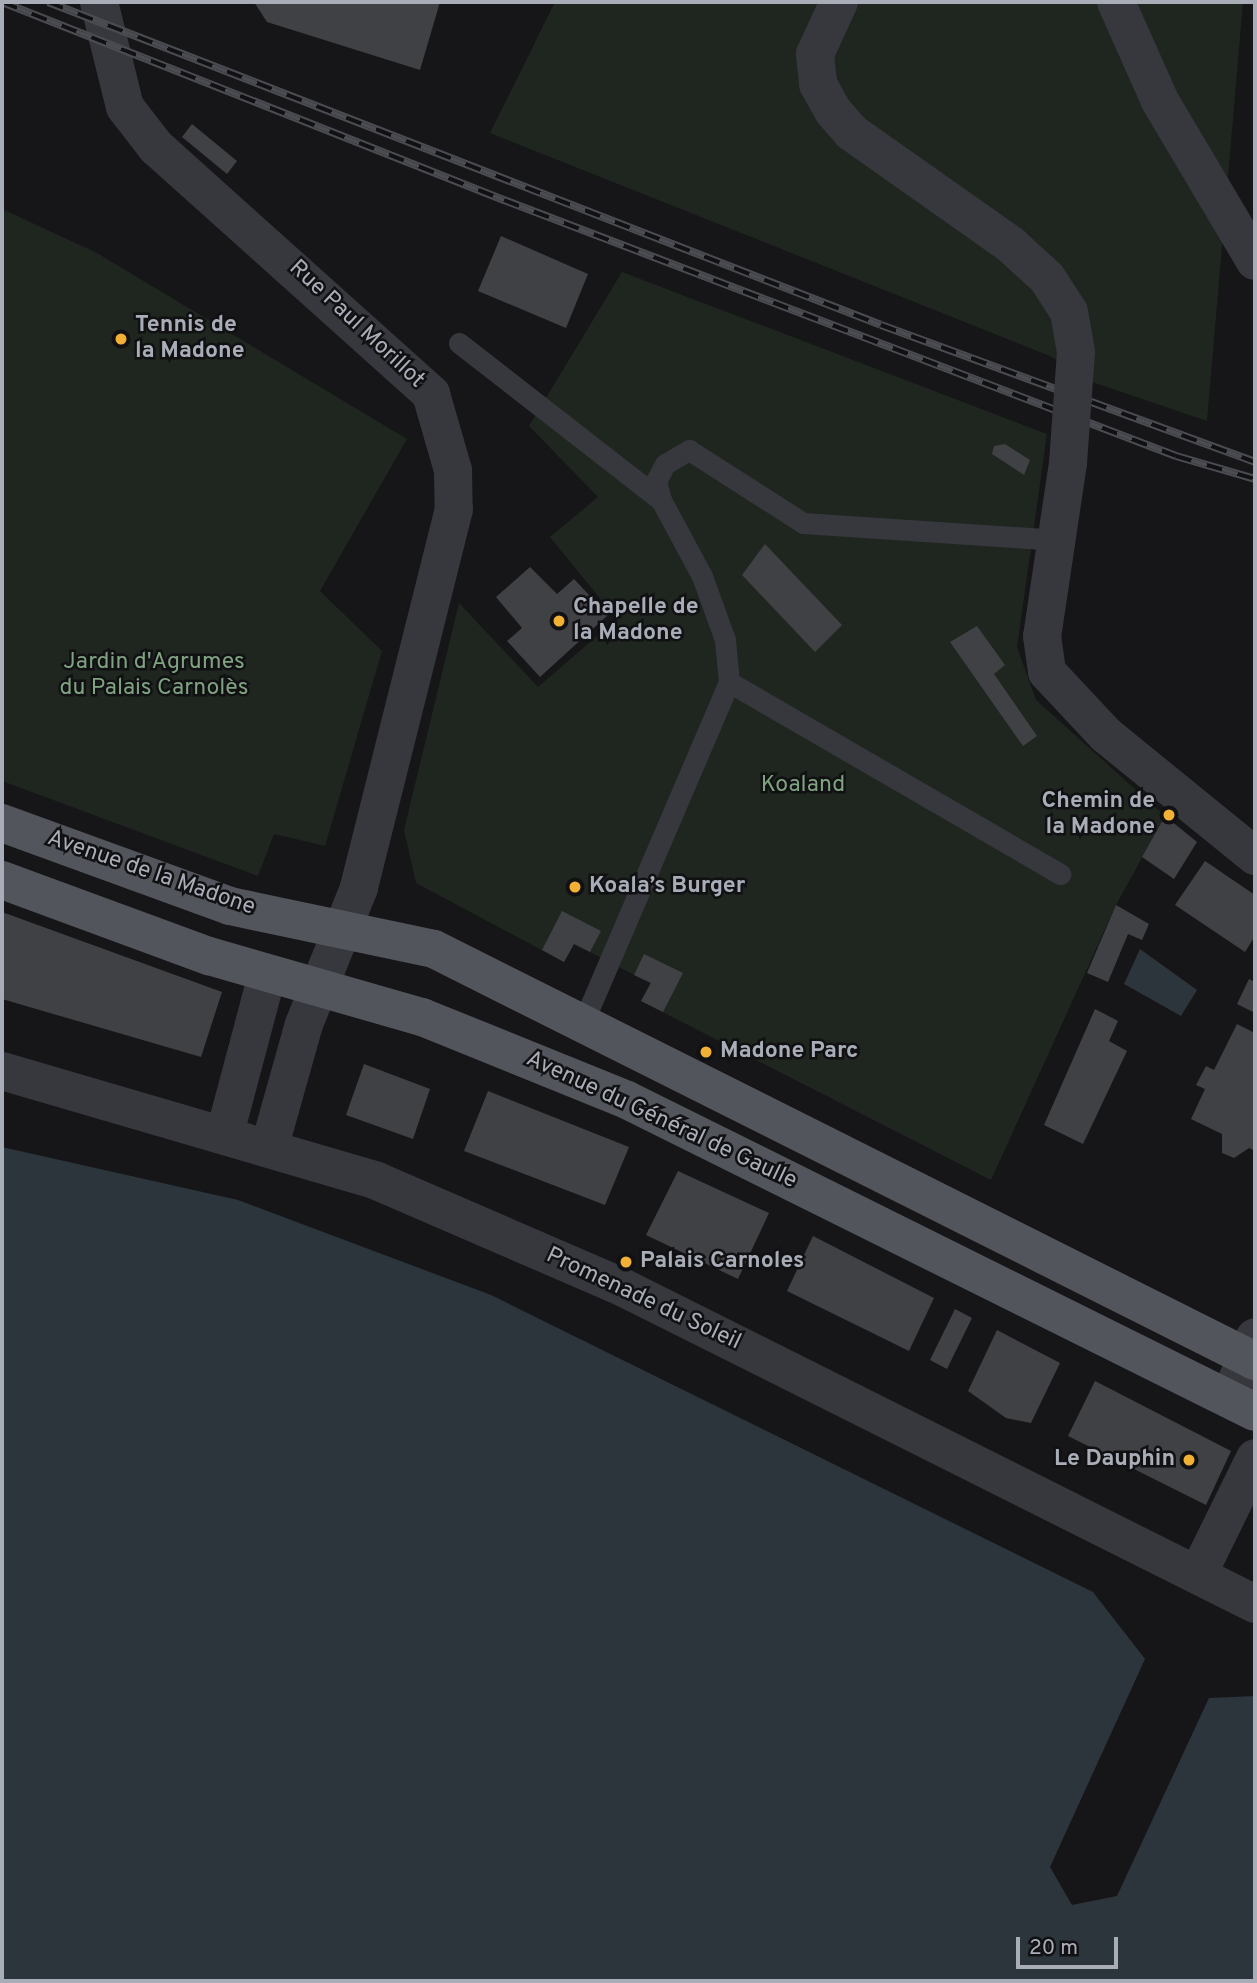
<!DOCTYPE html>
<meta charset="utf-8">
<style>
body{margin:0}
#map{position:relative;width:1257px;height:1983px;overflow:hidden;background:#161618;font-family:Overpass,sans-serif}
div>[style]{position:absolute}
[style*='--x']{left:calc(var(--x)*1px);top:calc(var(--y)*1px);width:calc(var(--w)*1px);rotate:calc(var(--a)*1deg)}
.green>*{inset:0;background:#1e261f}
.water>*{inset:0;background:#2c353c}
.building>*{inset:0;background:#404145}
.service>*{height:21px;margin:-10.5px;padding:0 10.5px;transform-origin:10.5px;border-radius:10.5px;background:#37383d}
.minor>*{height:38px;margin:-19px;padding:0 19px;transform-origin:19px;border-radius:19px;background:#37383d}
.tertiary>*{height:38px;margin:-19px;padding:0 19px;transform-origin:19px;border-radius:19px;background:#37383d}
.primary>*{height:38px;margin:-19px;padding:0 19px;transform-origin:19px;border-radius:19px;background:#53555c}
.rail>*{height:8px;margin-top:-4px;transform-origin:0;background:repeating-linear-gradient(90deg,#111113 0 16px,#4a4c52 0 32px);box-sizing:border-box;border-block:2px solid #4a4c52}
.minor-bridge>*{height:38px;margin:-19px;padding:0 19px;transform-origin:19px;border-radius:19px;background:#37383d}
.dots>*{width:19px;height:19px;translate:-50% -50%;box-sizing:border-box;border:4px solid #111113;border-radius:50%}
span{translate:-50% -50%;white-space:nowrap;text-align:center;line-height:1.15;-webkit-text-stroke:5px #111113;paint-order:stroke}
.street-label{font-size:23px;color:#a8adb8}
.poi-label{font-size:23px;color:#a8adb8;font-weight:700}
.left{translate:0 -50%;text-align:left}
.right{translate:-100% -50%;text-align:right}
.park-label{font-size:23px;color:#7fa381}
.frame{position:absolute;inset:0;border:4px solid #a8adb8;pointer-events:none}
.scale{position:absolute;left:1016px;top:1937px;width:102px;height:32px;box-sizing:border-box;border:4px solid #a8adb8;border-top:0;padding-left:9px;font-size:21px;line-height:24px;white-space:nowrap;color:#a8adb8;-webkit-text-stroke:5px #111113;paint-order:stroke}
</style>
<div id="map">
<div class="green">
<i style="clip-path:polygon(555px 2px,1243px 2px,1207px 421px,1095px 383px,1050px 356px,490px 133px)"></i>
<i style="clip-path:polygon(2px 209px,97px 253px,407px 439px,320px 591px,382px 651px,325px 846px,274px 834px,258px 876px,2px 781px)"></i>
<i style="clip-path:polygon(622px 272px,1047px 434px,1017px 647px,1036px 700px,1165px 816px,1116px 905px,991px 1180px,641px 1001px,650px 983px,574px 944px,564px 962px,416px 883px,404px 830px,459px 603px,538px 687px,617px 619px,550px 537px,598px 497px,529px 426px)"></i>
</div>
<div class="water">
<i style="clip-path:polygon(1140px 949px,1197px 990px,1181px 1016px,1124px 984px)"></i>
<i style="clip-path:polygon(2px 1147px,238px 1200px,491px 1295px,1093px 1592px,1145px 1659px,1050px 1867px,1072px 1905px,1117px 1896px,1209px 1698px,1255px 1696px,1255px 1981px,2px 1981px)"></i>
</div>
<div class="building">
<i style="clip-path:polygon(254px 2px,440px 2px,420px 70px,267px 22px)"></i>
<i style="clip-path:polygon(192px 124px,237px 161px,227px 174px,182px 137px)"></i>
<i style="clip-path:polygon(501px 236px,588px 274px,566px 328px,478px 291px)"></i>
<i style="clip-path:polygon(1005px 444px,1030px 460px,1024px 475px,992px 454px,994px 446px)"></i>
<i style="clip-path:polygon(765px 544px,842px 625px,815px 652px,742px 575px)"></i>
<i style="clip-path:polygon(530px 567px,557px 594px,574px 579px,608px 615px,540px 677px,507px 641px,522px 628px,496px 597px)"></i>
<i style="clip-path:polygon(977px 626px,1005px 665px,994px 674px,1037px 736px,1023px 746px,950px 642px)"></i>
<i style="clip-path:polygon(1165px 816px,1197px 842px,1174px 879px,1142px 857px)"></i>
<i style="clip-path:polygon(1205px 861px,1255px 895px,1255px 936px,1245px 952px,1175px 905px)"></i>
<i style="clip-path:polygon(1116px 905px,1149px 924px,1142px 940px,1128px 934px,1108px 982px,1087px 973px)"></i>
<i style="clip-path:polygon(562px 911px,601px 931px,590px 952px,574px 944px,564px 962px,542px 950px)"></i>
<i style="clip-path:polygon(2px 912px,222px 992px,201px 1057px,2px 999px)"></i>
<i style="clip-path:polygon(644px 954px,683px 973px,663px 1012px,641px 1001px,651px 983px,634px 975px)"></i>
<i style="clip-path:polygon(1249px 979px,1255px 982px,1255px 1013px,1237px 1004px)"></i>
<i style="clip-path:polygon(1095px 1009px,1118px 1021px,1109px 1041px,1127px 1051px,1083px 1144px,1044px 1125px)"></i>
<i style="clip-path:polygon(1237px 1024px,1255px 1033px,1255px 1151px,1249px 1148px,1234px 1158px,1222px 1153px,1222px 1134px,1191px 1119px,1205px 1089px,1196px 1085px,1206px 1066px,1214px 1070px)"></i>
<i style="clip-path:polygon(364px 1064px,430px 1089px,413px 1139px,346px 1115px)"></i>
<i style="clip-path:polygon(488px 1091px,629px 1147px,605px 1205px,464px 1151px)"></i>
<i style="clip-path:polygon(678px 1171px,769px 1213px,738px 1279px,646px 1235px)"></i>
<i style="clip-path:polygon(813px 1236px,934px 1298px,909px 1351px,787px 1291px)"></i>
<i style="clip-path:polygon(955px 1309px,972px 1318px,947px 1369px,930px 1360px)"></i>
<i style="clip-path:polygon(997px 1330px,1060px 1363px,1031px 1423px,1006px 1418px,968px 1391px)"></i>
<i style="clip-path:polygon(1095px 1381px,1231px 1451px,1206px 1505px,1068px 1436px)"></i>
</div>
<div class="service">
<i style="--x:459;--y:343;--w:256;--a:37.9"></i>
<i style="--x:661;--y:500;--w:86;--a:61.7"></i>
<i style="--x:702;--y:576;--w:68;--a:70.2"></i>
<i style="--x:725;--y:640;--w:42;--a:84.6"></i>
<i style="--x:729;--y:682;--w:370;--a:113.2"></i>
<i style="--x:661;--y:500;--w:20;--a:-105"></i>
<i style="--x:656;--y:481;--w:19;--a:-62"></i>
<i style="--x:665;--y:464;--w:28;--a:-30"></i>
<i style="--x:689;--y:450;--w:135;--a:32.6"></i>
<i style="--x:803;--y:523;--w:256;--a:3.8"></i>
<i style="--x:729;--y:682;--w:383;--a:30.1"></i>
</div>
<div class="minor">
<i style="--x:99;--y:2;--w:108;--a:76.1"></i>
<i style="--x:125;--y:107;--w:51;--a:52.2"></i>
<i style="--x:156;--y:147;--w:370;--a:41.9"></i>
<i style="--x:431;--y:394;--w:79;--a:73.9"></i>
<i style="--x:453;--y:470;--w:39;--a:89"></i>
<i style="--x:454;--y:509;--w:391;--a:104.1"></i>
<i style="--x:359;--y:888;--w:147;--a:112"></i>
<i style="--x:304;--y:1024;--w:126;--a:105.7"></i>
<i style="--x:839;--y:2;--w:57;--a:114.8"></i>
<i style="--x:815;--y:54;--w:30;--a:84"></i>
<i style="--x:818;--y:84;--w:31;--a:61"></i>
<i style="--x:833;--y:111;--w:28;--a:49"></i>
<i style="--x:851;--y:132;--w:196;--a:35.2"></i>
<i style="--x:1011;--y:245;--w:49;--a:42.5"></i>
<i style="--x:1047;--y:278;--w:40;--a:57.1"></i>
<i style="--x:1069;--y:312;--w:41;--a:80.1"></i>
<i style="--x:1116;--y:2;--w:108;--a:66"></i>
<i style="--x:1160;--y:101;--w:186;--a:59.3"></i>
<i style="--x:1068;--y:463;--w:175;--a:98.5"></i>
<i style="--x:1042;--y:636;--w:36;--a:82"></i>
<i style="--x:1047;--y:672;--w:86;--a:46.9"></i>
<i style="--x:1106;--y:735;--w:192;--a:39.1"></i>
<i style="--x:225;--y:1133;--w:163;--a:-75.1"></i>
<i style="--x:1229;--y:1399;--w:67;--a:-67.2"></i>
<i style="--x:1198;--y:1574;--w:129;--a:-63.8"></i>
</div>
<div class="tertiary">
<i style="--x:2;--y:1071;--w:391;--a:16.3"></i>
<i style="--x:377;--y:1181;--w:267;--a:23.4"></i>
<i style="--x:622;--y:1287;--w:708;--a:26.6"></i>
</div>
<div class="primary">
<i style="--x:2;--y:823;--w:243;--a:20"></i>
<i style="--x:230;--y:906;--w:208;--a:11.9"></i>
<i style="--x:434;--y:949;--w:919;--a:26.65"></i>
<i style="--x:2;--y:880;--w:221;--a:20.2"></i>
<i style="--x:209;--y:956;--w:222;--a:16"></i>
<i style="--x:422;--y:1017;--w:221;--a:22"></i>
<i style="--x:627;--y:1100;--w:701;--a:26.42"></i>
</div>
<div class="rail">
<i style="--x:2;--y:2;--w:540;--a:21.53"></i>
<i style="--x:504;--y:200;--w:719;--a:20.85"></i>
<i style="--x:1176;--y:456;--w:82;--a:16.2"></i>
<i style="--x:48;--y:2;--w:893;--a:21.19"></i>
<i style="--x:881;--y:325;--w:398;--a:20.1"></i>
</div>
<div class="minor-bridge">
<i style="--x:1068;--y:463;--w:111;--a:-85.9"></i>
</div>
<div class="dots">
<i style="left:121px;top:339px;background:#f2b134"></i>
<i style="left:559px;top:621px;background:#f2b134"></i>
<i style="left:1169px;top:815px;background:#f2b134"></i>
<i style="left:575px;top:887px;background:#f2b134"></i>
<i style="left:706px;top:1052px;background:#f2b134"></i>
<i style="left:626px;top:1262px;background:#f2b134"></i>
<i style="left:1189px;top:1460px;background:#f2b134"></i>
</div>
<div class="street-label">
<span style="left:356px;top:325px;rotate:43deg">Rue Paul Morillot</span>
<span style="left:151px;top:874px;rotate:19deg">Avenue de la Madone</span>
<span style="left:661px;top:1121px;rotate:25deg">Avenue du Général de Gaulle</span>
<span style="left:643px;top:1300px;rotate:25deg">Promenade du Soleil</span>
</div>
<div class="poi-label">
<span class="left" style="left:135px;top:339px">Tennis de<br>la Madone</span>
<span class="left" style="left:573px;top:621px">Chapelle de<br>la Madone</span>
<span class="right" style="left:1155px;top:815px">Chemin de<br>la Madone</span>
<span class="left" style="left:589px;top:887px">Koala’s Burger</span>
<span class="left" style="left:720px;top:1052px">Madone Parc</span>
<span class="left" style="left:640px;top:1262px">Palais Carnoles</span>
<span class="right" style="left:1175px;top:1460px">Le Dauphin</span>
</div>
<div class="park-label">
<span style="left:154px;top:676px">Jardin d'Agrumes<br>du Palais Carnolès</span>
<span style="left:803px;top:786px">Koaland</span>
</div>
<div class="frame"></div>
<div class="scale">20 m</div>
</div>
